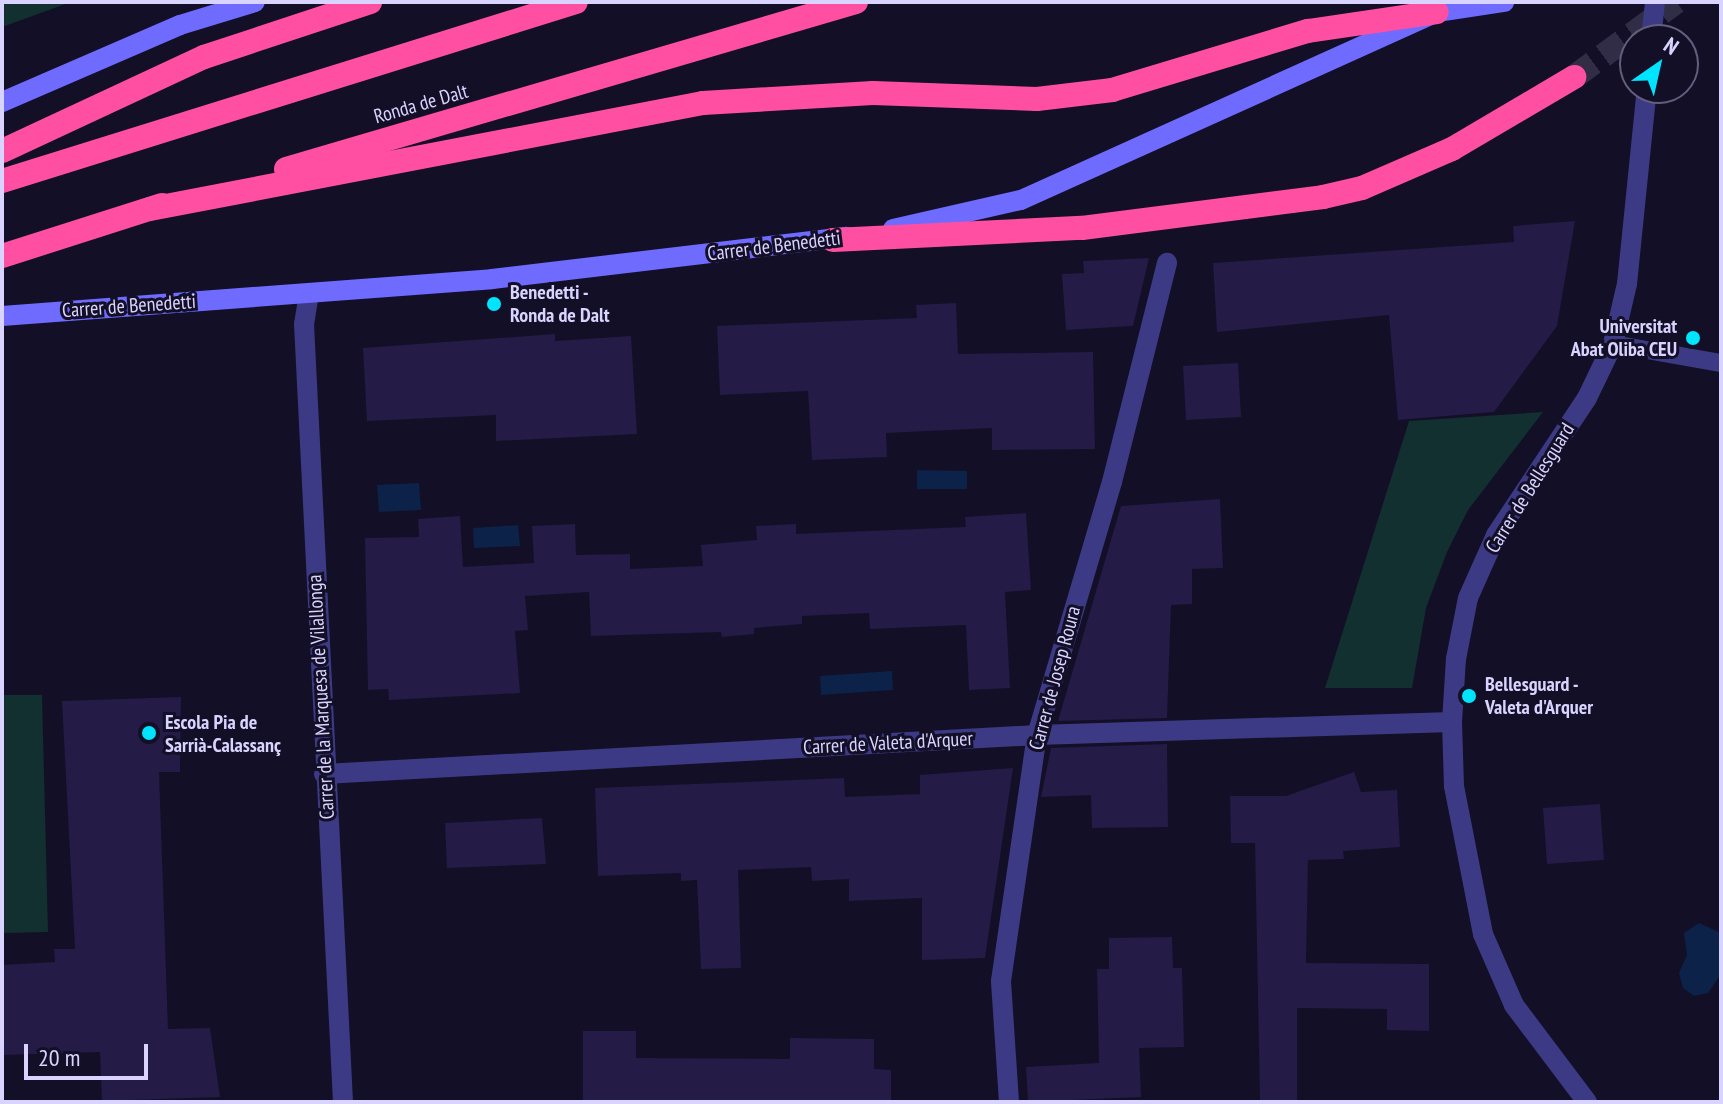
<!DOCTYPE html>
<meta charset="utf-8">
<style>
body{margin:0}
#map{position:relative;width:1723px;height:1104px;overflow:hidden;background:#130f26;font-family:"PT Sans Narrow",sans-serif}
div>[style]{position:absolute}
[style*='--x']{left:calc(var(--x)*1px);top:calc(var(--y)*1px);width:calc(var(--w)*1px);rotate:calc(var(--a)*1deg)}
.green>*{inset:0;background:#12302f}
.water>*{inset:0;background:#0c2248}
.building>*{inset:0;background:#241b47}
.highway-tunnel>*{height:24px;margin-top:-12px;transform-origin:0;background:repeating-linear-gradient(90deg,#312d47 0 24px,transparent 0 36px)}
.lane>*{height:18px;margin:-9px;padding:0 9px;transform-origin:9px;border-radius:9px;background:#3d3a85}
.street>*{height:20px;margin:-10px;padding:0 10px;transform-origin:10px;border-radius:10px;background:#3d3a85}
.secondary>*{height:20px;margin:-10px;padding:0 10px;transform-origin:10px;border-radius:10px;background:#6f6bff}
.highway>*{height:24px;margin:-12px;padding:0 12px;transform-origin:12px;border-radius:12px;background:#ff4fa3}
.dots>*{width:22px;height:22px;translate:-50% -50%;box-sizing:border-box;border:4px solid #130f26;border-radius:50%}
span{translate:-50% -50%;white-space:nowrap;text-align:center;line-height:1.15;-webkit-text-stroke:6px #130f26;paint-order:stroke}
.street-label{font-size:20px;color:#d9d4ff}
.poi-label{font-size:20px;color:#d9d4ff;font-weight:700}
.left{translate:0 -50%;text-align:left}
.right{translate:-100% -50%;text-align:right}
.frame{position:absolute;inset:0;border:4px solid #d9d4ff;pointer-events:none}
.north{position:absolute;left:1619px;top:24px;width:80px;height:80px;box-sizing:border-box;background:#130f26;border:2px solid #625e7d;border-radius:50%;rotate:34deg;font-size:22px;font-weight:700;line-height:32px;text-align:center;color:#d9d4ff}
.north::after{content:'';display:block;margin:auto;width:28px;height:36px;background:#00e5ff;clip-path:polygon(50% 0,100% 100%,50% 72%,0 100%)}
.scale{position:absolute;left:24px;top:1044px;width:124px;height:36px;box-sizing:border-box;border:4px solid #d9d4ff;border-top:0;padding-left:10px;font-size:24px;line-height:28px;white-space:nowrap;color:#d9d4ff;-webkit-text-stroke:6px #130f26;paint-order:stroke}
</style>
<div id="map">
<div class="green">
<i style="clip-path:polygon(2px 2px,71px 2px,2px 27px)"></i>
<i style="clip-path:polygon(1543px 412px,1468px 510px,1447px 552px,1426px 608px,1412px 688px,1325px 688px,1409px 421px)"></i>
<i style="clip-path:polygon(2px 695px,42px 695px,48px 932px,2px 933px)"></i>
</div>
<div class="water">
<i style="clip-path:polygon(917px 470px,967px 471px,967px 489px,917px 489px)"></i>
<i style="clip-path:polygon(419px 483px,421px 510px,379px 512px,377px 485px)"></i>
<i style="clip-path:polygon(518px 525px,520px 546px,474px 548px,473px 528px)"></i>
<i style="clip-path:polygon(892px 671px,893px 690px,821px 695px,820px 676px)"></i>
<i style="clip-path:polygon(1699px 923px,1721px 933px,1721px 974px,1708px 993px,1694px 996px,1683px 988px,1679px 973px,1687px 955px,1684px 933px)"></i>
</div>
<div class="building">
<i style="clip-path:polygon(1575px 221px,1557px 326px,1494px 412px,1398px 420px,1389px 315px,1217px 332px,1213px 263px,1514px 242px,1513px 226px)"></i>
<i style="clip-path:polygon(1149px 258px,1133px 326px,1066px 330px,1062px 274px,1084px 273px,1083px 261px)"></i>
<i style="clip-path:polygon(956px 303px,958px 354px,1093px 352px,1095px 449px,992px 450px,992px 428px,886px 433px,887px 457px,812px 460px,808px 391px,720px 395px,717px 326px,917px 318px,916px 305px)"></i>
<i style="clip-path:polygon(555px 334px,555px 341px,631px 336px,637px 434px,496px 441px,496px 415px,367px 421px,363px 348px)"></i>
<i style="clip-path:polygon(1238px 363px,1241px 417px,1186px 420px,1183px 366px)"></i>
<i style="clip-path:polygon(1220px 499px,1223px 568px,1192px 569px,1192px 604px,1171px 605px,1167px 718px,1058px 721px,1121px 506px)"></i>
<i style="clip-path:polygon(1026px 513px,1031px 590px,1005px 592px,1010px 688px,969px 690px,966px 625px,870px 629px,869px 613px,802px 616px,802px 624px,754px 628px,754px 634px,722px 637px,721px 632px,591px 636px,589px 592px,525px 596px,528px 630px,515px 631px,520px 693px,389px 700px,388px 689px,368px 690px,365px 538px,419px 537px,418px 519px,460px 516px,463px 567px,534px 563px,532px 526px,575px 524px,576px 555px,630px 554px,630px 569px,703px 566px,701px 545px,757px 540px,756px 526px,796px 524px,796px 534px,966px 527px,965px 517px)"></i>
<i style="clip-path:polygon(181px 697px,180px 772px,159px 772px,168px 1029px,210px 1028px,220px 1097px,102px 1101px,100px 1052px,2px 1055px,2px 965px,55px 962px,54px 949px,75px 949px,62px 701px)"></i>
<i style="clip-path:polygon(1167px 744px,1168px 827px,1092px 828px,1091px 795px,1041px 797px,1051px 748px)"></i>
<i style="clip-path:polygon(1013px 768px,985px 958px,922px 960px,922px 898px,849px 901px,849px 879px,812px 881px,811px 867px,738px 870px,741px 968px,701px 969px,697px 880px,681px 881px,681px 873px,598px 876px,595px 788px,844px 778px,845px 797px,920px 794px,920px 775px)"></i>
<i style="clip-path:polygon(1354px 772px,1361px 792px,1397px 790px,1400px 847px,1343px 851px,1344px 859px,1308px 860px,1306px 963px,1429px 964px,1429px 1031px,1387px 1030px,1387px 1009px,1297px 1008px,1297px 1102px,1260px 1102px,1255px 843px,1231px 843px,1230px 796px,1286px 796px)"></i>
<i style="clip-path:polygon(1600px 804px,1604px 860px,1547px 864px,1543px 808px)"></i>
<i style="clip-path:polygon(542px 818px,546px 864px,447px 868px,445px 823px)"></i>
<i style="clip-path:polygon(1172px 937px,1173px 968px,1182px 968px,1184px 1047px,1139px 1048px,1141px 1097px,1028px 1102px,1026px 1067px,1099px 1063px,1097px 969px,1109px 969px,1109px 938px)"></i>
<i style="clip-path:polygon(583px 1031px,636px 1031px,636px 1058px,790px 1059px,790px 1038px,874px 1039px,874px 1069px,891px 1070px,891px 1102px,583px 1102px)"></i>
</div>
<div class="highway-tunnel">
<i style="--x:1574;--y:77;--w:127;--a:-36.3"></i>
</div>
<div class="lane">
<i style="--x:1613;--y:344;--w:110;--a:10"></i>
</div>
<div class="street">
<i style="--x:1651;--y:40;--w:38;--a:-84"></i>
<i style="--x:309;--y:293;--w:31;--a:99"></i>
<i style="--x:304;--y:324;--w:779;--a:87.13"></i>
<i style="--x:324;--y:774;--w:714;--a:-3.13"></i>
<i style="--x:1037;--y:735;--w:415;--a:-1.8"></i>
<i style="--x:1009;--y:1102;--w:121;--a:-93.8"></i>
<i style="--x:1001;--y:981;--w:249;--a:-81.7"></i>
<i style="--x:1037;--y:735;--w:264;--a:-73.5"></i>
<i style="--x:1112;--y:482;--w:226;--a:-75.9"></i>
<i style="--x:1587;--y:1102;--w:121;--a:-127"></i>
<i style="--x:1514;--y:1005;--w:77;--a:-113.6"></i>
<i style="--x:1483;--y:934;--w:151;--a:-101.1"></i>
<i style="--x:1454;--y:786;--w:64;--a:-91.8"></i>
<i style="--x:1452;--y:722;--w:63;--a:-86.4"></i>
<i style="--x:1456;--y:659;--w:62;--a:-78.9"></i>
<i style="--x:1468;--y:598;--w:69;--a:-66"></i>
<i style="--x:1496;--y:535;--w:164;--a:-56.4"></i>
<i style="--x:1587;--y:398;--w:60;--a:-64.3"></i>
<i style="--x:1613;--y:344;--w:62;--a:-76.9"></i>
<i style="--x:1627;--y:284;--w:197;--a:-84.2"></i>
</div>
<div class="secondary">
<i style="--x:2;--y:102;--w:194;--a:-23.4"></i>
<i style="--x:180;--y:25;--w:78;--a:-17"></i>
<i style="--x:893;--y:229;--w:131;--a:-12.8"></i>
<i style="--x:1021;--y:200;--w:457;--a:-24.3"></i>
<i style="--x:1437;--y:12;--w:68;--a:-8.5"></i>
<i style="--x:2;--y:316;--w:491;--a:-4.3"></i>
<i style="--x:492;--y:279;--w:356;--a:-6.8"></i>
</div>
<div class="highway">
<i style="--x:2;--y:151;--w:223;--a:-25"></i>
<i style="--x:204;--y:57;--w:175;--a:-18.3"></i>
<i style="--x:286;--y:169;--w:594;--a:-16.33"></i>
<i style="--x:2;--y:181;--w:601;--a:-17.32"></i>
<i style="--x:150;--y:209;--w:563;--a:-10.85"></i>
<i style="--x:703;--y:103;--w:170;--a:-3.4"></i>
<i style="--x:873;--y:93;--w:164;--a:2.1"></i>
<i style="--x:1037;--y:99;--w:76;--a:-6.8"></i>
<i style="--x:1112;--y:90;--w:205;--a:-16.8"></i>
<i style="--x:1308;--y:31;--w:130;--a:-8.4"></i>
<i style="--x:833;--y:240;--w:249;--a:-2.8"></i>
<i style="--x:1082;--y:228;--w:243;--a:-7.3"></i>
<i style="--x:1323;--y:197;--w:40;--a:-13"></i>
<i style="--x:1362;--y:188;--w:98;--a:-23.4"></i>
<i style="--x:1452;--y:149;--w:142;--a:-30.5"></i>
<i style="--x:2;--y:256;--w:168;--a:-17.7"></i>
</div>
<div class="dots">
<i style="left:494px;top:304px;background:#00e5ff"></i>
<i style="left:1693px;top:338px;background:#00e5ff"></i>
<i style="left:1469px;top:696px;background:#00e5ff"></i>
<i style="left:149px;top:733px;background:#00e5ff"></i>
</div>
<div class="street-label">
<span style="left:421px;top:104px;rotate:-16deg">Ronda de Dalt</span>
<span style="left:774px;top:246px;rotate:-7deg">Carrer de Benedetti</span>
<span style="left:129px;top:306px;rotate:-4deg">Carrer de Benedetti</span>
<span style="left:1530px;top:488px;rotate:-58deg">Carrer de Bellesguard</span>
<span style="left:1055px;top:678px;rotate:-75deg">Carrer de Josep Roura</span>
<span style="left:321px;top:697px;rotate:-93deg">Carrer de la Marquesa de Vilallonga</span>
<span style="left:888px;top:743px;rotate:-3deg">Carrer de Valeta d'Arquer</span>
</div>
<div class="poi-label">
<span class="left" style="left:510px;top:304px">Benedetti -<br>Ronda de Dalt</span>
<span class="right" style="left:1677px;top:338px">Universitat<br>Abat Oliba CEU</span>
<span class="left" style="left:1485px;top:696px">Bellesguard -<br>Valeta d'Arquer</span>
<span class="left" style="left:165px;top:734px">Escola Pia de<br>Sarrià-Calassanç</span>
</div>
<div class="frame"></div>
<div class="north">N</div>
<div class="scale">20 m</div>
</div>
